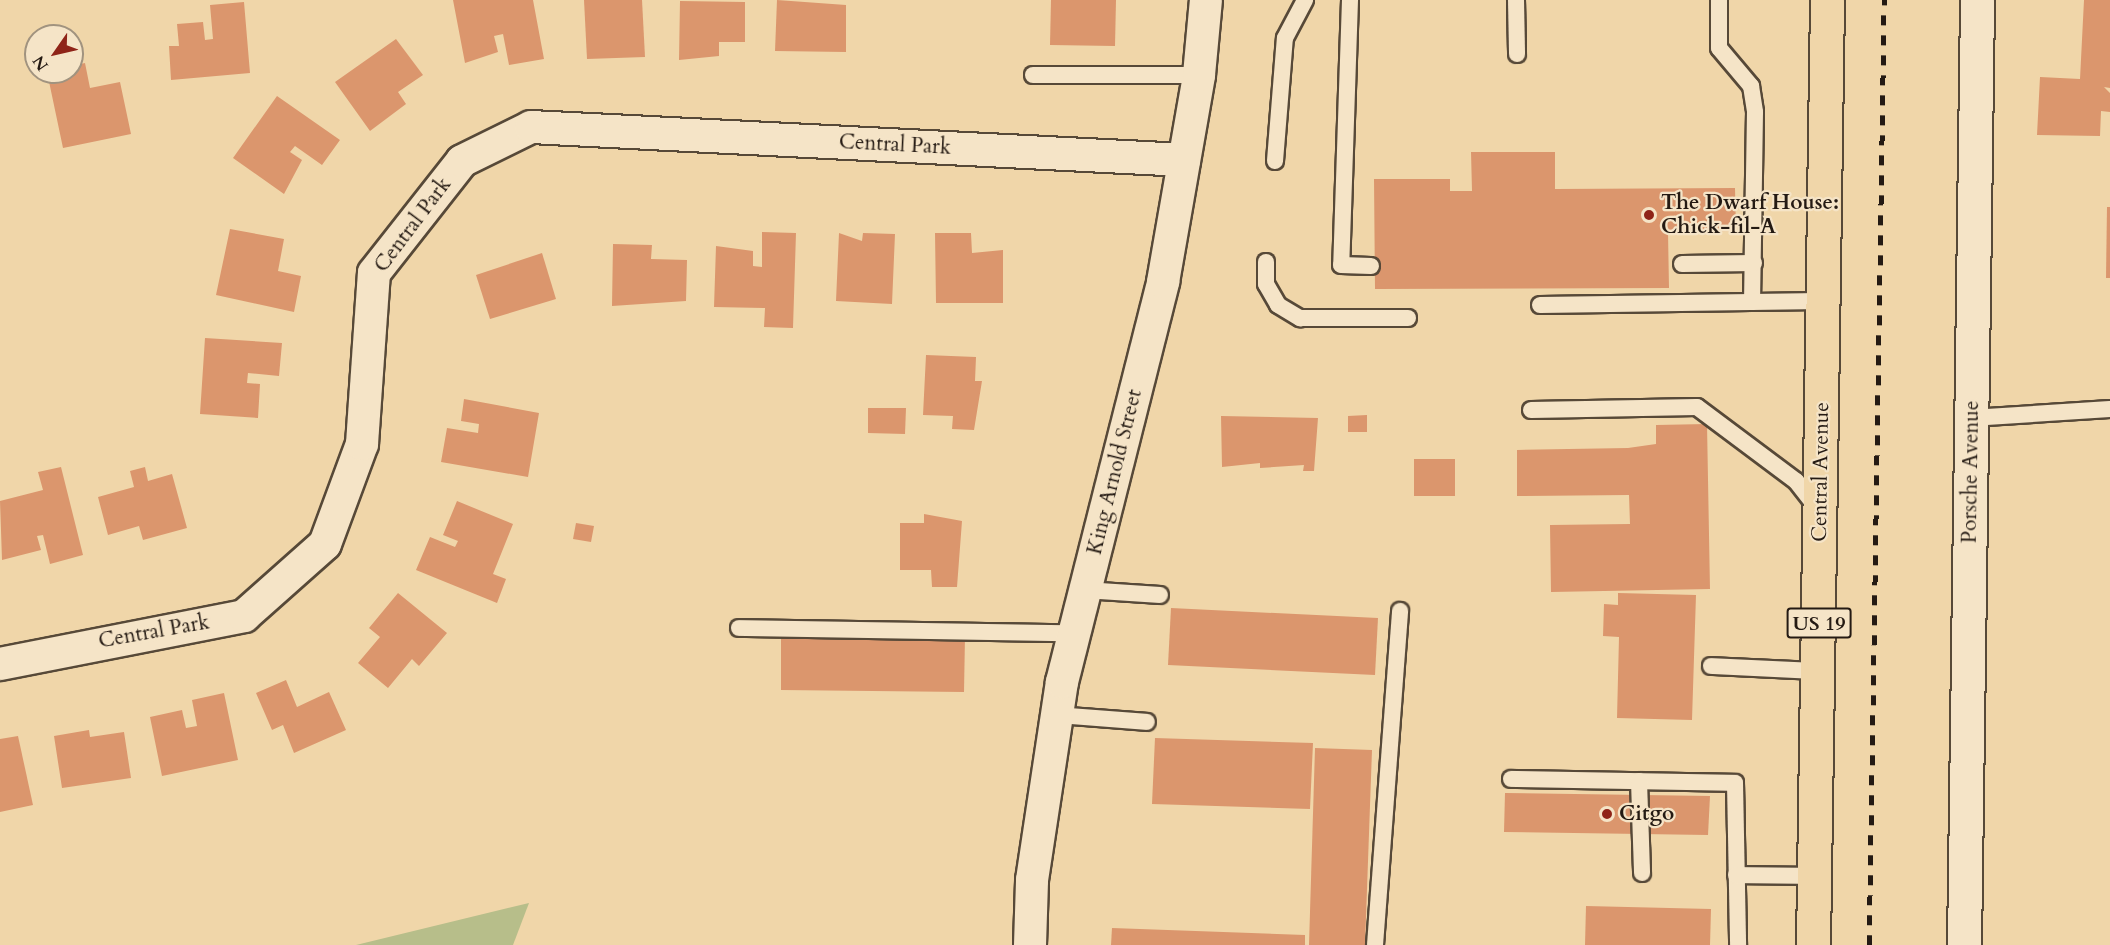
<!DOCTYPE html>
<style>
body{margin:0}
#map{position:relative;width:2110px;height:945px;overflow:hidden;background:#f0d6a9;font-family:Cardo,serif}
div>[style]{position:absolute}
[style*='--x']{left:calc(var(--x)*1px);top:calc(var(--y)*1px);width:calc(var(--w)*1px);rotate:calc(var(--a)*1deg)}
.green>*{inset:0;background:#b7be8a}
.building>*{inset:0;background:#db966d}
.roads{filter:drop-shadow(2px 0 #574938) drop-shadow(-2px 0 #574938) drop-shadow(0 2px #574938) drop-shadow(0 -2px #574938)}
.lane>*{height:16px;margin:-8px;padding:0 8px;transform-origin:8px;border-radius:8px;background:#f5e4c7}
.street>*{height:32px;margin:-16px;padding:0 16px;transform-origin:16px;border-radius:16px;background:#f5e4c7}
.secondary>*{height:33px;margin:-16.5px;padding:0 16.5px;transform-origin:16.5px;border-radius:16.5px;background:#f5e4c7}
.primary>*{height:33px;margin:-16.5px;padding:0 16.5px;transform-origin:16.5px;border-radius:16.5px;background:#f0d6a9}
.rail>*{height:4.5px;margin-top:-2.25px;transform-origin:0;background:repeating-linear-gradient(90deg,#241a13 0 10px,transparent 0 20px)}
.dots>*{width:16px;height:16px;translate:-50% -50%;box-sizing:border-box;border:3px solid #f5e4c7;border-radius:50%}
span{translate:-50% -50%;white-space:nowrap;text-align:center;line-height:1.15;-webkit-text-stroke:4.5px #f5e4c7;paint-order:stroke}
.shield-label span{padding:2px 4px;background:#f5e4c7;border:2px solid;border-radius:4px;-webkit-text-stroke-width:0}
.shield-label{font-size:20px;color:#241a13;font-weight:700}
.street-label{font-size:21px;color:#241a13}
.poi-label{font-size:21px;color:#241a13;font-weight:700}
.left{translate:0 -50%;text-align:left}
.north{position:absolute;left:24px;top:24px;width:60px;height:60px;box-sizing:border-box;background:#f5e4c7;border:2px solid #a1937f;border-radius:50%;rotate:236deg;font-size:16px;font-weight:700;line-height:24px;text-align:center;color:#241a13}
.north::after{content:'';display:block;margin:auto;width:21px;height:27px;background:#8f2418;clip-path:polygon(50% 0,100% 100%,50% 72%,0 100%)}
</style>
<div id="map">
<div class="green">
<i style="clip-path:polygon(529px 903px,513px 945px,356px 945px)"></i>
</div>
<div class="building">
<i style="clip-path:polygon(453px 0,533px 0,544px 59px,509px 65px,503px 34px,494px 36px,498px 52px,465px 63px)"></i>
<i style="clip-path:polygon(584px 0,642px 0,645px 57px,587px 59px)"></i>
<i style="clip-path:polygon(777px 0,846px 5px,846px 52px,775px 51px)"></i>
<i style="clip-path:polygon(1051px 0,1116px 0,1115px 46px,1050px 45px)"></i>
<i style="clip-path:polygon(2084px 0,2110px 0,2110px 88px,2104px 87px,2110px 93px,2110px 112px,2101px 111px,2100px 136px,2037px 135px,2040px 77px,2080px 79px)"></i>
<i style="clip-path:polygon(680px 1px,745px 2px,745px 42px,719px 42px,719px 56px,679px 60px)"></i>
<i style="clip-path:polygon(244px 2px,250px 73px,171px 80px,169px 46px,179px 46px,177px 24px,203px 22px,205px 40px,213px 39px,210px 5px)"></i>
<i style="clip-path:polygon(396px 39px,423px 75px,398px 92px,406px 104px,370px 131px,335px 82px)"></i>
<i style="clip-path:polygon(85px 63px,90px 88px,120px 82px,131px 134px,63px 148px,47px 72px,72px 72px,72px 66px)"></i>
<i style="clip-path:polygon(277px 96px,340px 140px,322px 165px,295px 146px,290px 152px,302px 160px,284px 194px,233px 158px)"></i>
<i style="clip-path:polygon(1471px 152px,1555px 152px,1555px 189px,1735px 188px,1736px 231px,1668px 232px,1669px 288px,1375px 289px,1374px 179px,1450px 179px,1450px 191px,1472px 191px)"></i>
<i style="clip-path:polygon(2107px 207px,2110px 207px,2110px 278px,2106px 278px)"></i>
<i style="clip-path:polygon(230px 229px,284px 239px,278px 271px,301px 276px,294px 312px,216px 295px)"></i>
<i style="clip-path:polygon(762px 232px,796px 233px,793px 328px,764px 327px,765px 308px,714px 307px,716px 246px,753px 251px,753px 266px,762px 267px)"></i>
<i style="clip-path:polygon(839px 233px,862px 241px,863px 233px,895px 234px,892px 304px,836px 301px)"></i>
<i style="clip-path:polygon(935px 233px,971px 233px,972px 253px,1003px 250px,1003px 303px,936px 303px)"></i>
<i style="clip-path:polygon(613px 244px,652px 245px,651px 259px,687px 260px,686px 301px,612px 306px)"></i>
<i style="clip-path:polygon(542px 253px,556px 299px,490px 319px,476px 275px)"></i>
<i style="clip-path:polygon(205px 338px,282px 343px,279px 376px,248px 373px,247px 383px,260px 384px,258px 418px,200px 414px)"></i>
<i style="clip-path:polygon(926px 355px,976px 357px,975px 381px,982px 381px,974px 430px,952px 429px,953px 416px,923px 415px)"></i>
<i style="clip-path:polygon(464px 399px,539px 413px,528px 477px,441px 462px,447px 428px,478px 433px,479px 424px,461px 421px)"></i>
<i style="clip-path:polygon(868px 408px,906px 408px,905px 434px,868px 433px)"></i>
<i style="clip-path:polygon(1367px 415px,1367px 432px,1348px 432px,1348px 416px)"></i>
<i style="clip-path:polygon(1221px 416px,1318px 418px,1314px 471px,1303px 471px,1304px 465px,1260px 468px,1260px 463px,1222px 467px)"></i>
<i style="clip-path:polygon(1707px 424px,1710px 589px,1551px 592px,1550px 525px,1630px 524px,1629px 495px,1517px 496px,1517px 450px,1628px 448px,1656px 444px,1656px 425px)"></i>
<i style="clip-path:polygon(1414px 459px,1455px 459px,1455px 496px,1414px 496px)"></i>
<i style="clip-path:polygon(61px 467px,83px 555px,50px 564px,43px 535px,37px 536px,41px 550px,2px 560px,0 501px,43px 490px,38px 472px)"></i>
<i style="clip-path:polygon(145px 467px,148px 481px,172px 474px,187px 528px,143px 540px,139px 526px,108px 535px,98px 497px,134px 487px,130px 471px)"></i>
<i style="clip-path:polygon(457px 501px,513px 524px,493px 574px,506px 579px,497px 603px,416px 570px,430px 537px,455px 547px,458px 541px,443px 535px)"></i>
<i style="clip-path:polygon(924px 514px,962px 521px,957px 587px,932px 587px,931px 570px,900px 570px,900px 523px,924px 523px)"></i>
<i style="clip-path:polygon(576px 523px,594px 526px,591px 542px,573px 539px)"></i>
<i style="clip-path:polygon(398px 593px,447px 633px,419px 666px,412px 659px,388px 688px,358px 663px,380px 637px,369px 628px)"></i>
<i style="clip-path:polygon(1618px 593px,1696px 595px,1692px 720px,1617px 718px,1619px 637px,1603px 636px,1604px 604px,1618px 605px)"></i>
<i style="clip-path:polygon(1171px 608px,1378px 618px,1375px 675px,1168px 665px)"></i>
<i style="clip-path:polygon(781px 635px,965px 636px,964px 692px,781px 690px)"></i>
<i style="clip-path:polygon(286px 680px,297px 707px,329px 692px,346px 730px,294px 753px,283px 725px,272px 730px,256px 693px)"></i>
<i style="clip-path:polygon(224px 693px,238px 760px,162px 776px,150px 717px,182px 710px,186px 728px,197px 726px,192px 700px)"></i>
<i style="clip-path:polygon(89px 730px,90px 737px,124px 732px,131px 778px,62px 788px,54px 736px)"></i>
<i style="clip-path:polygon(18px 736px,33px 805px,0 812px,0 739px)"></i>
<i style="clip-path:polygon(1155px 738px,1313px 743px,1310px 809px,1152px 804px)"></i>
<i style="clip-path:polygon(1315px 748px,1372px 750px,1365px 945px,1309px 945px)"></i>
<i style="clip-path:polygon(1505px 793px,1710px 796px,1708px 835px,1504px 832px)"></i>
<i style="clip-path:polygon(1586px 906px,1711px 909px,1710px 945px,1585px 945px)"></i>
<i style="clip-path:polygon(1112px 928px,1305px 935px,1305px 945px,1111px 945px)"></i>
</div>
<div class="roads">
<div class="lane">
<i style="--x:1350;--y:0;--w:265;--a:91.9"></i>
<i style="--x:1341;--y:265;--w:30;--a:2"></i>
<i style="--x:1516;--y:0;--w:54;--a:88.9"></i>
<i style="--x:1719;--y:0;--w:48;--a:90"></i>
<i style="--x:1719;--y:48;--w:50;--a:49.9"></i>
<i style="--x:1751;--y:86;--w:26;--a:81"></i>
<i style="--x:1755;--y:112;--w:190;--a:90.9"></i>
<i style="--x:1033;--y:75;--w:166;--a:0"></i>
<i style="--x:1275;--y:161;--w:123;--a:-85.4"></i>
<i style="--x:1285;--y:38;--w:43;--a:-62.2"></i>
<i style="--x:1266;--y:262;--w:22;--a:90"></i>
<i style="--x:1266;--y:284;--w:24;--a:60"></i>
<i style="--x:1278;--y:305;--w:26;--a:31"></i>
<i style="--x:1300;--y:318;--w:108;--a:0"></i>
<i style="--x:1682;--y:264;--w:72;--a:-0.8"></i>
<i style="--x:1540;--y:305;--w:282;--a:-0.8"></i>
<i style="--x:1531;--y:410;--w:166;--a:-1"></i>
<i style="--x:1697;--y:407;--w:124;--a:36.8"></i>
<i style="--x:1796;--y:481;--w:33;--a:52"></i>
<i style="--x:1971;--y:418;--w:139;--a:-3.7"></i>
<i style="--x:1085;--y:590;--w:75;--a:3.8"></i>
<i style="--x:739;--y:628;--w:335;--a:0.9"></i>
<i style="--x:1711;--y:666;--w:107;--a:2.7"></i>
<i style="--x:1057;--y:715;--w:90;--a:4.4"></i>
<i style="--x:1511;--y:779;--w:224;--a:1"></i>
<i style="--x:1735;--y:783;--w:162;--a:88.9"></i>
<i style="--x:1639;--y:781;--w:92;--a:88.1"></i>
<i style="--x:1736;--y:875;--w:78;--a:0.7"></i>
<i style="--x:1375;--y:945;--w:335;--a:-85.7"></i>
</div>
<div class="street">
<i style="--x:0;--y:664;--w:249;--a:-11.1"></i>
<i style="--x:244;--y:616;--w:108;--a:-41.6"></i>
<i style="--x:325;--y:544;--w:107;--a:-69.7"></i>
<i style="--x:362;--y:444;--w:171;--a:-86"></i>
<i style="--x:374;--y:273;--w:142;--a:-51.8"></i>
<i style="--x:462;--y:161;--w:77;--a:-26.2"></i>
<i style="--x:531;--y:127;--w:654;--a:2.89"></i>
<i style="--x:1030;--y:945;--w:65;--a:-88.2"></i>
<i style="--x:1032;--y:880;--w:200;--a:-81.4"></i>
<i style="--x:1062;--y:682;--w:413;--a:-75.8"></i>
<i style="--x:1163;--y:282;--w:210;--a:-80.1"></i>
<i style="--x:1199;--y:75;--w:75;--a:-84.7"></i>
</div>
<div class="secondary">
<i style="--x:1964;--y:945;--w:945;--a:-89.21"></i>
</div>
<div class="primary">
<i style="--x:1813;--y:945;--w:945;--a:-89.15"></i>
</div>
</div>
<div class="rail">
<i style="--x:1869;--y:945;--w:945;--a:-89.09"></i>
</div>
<div class="dots">
<i style="left:1649px;top:215px;background:#8f2418"></i>
<i style="left:1607px;top:814px;background:#8f2418"></i>
</div>
<div class="shield-label">
<span style="left:1819px;top:623px">US 19</span>
</div>
<div class="street-label">
<span style="left:895px;top:145px;rotate:3deg">Central Park</span>
<span style="left:413px;top:225px;rotate:-53deg">Central Park</span>
<span style="left:1115px;top:472px;rotate:-76deg">King Arnold Street</span>
<span style="left:1821px;top:472px;rotate:-89deg">Central Avenue</span>
<span style="left:1971px;top:472px;rotate:-89deg">Porsche Avenue</span>
<span style="left:154px;top:632px;rotate:-10deg">Central Park</span>
</div>
<div class="poi-label">
<span class="left" style="left:1661px;top:215px">The Dwarf House:<br>Chick-fil-A</span>
<span class="left" style="left:1619px;top:814px">Citgo</span>
</div>
<div class="north">N</div>
</div>
